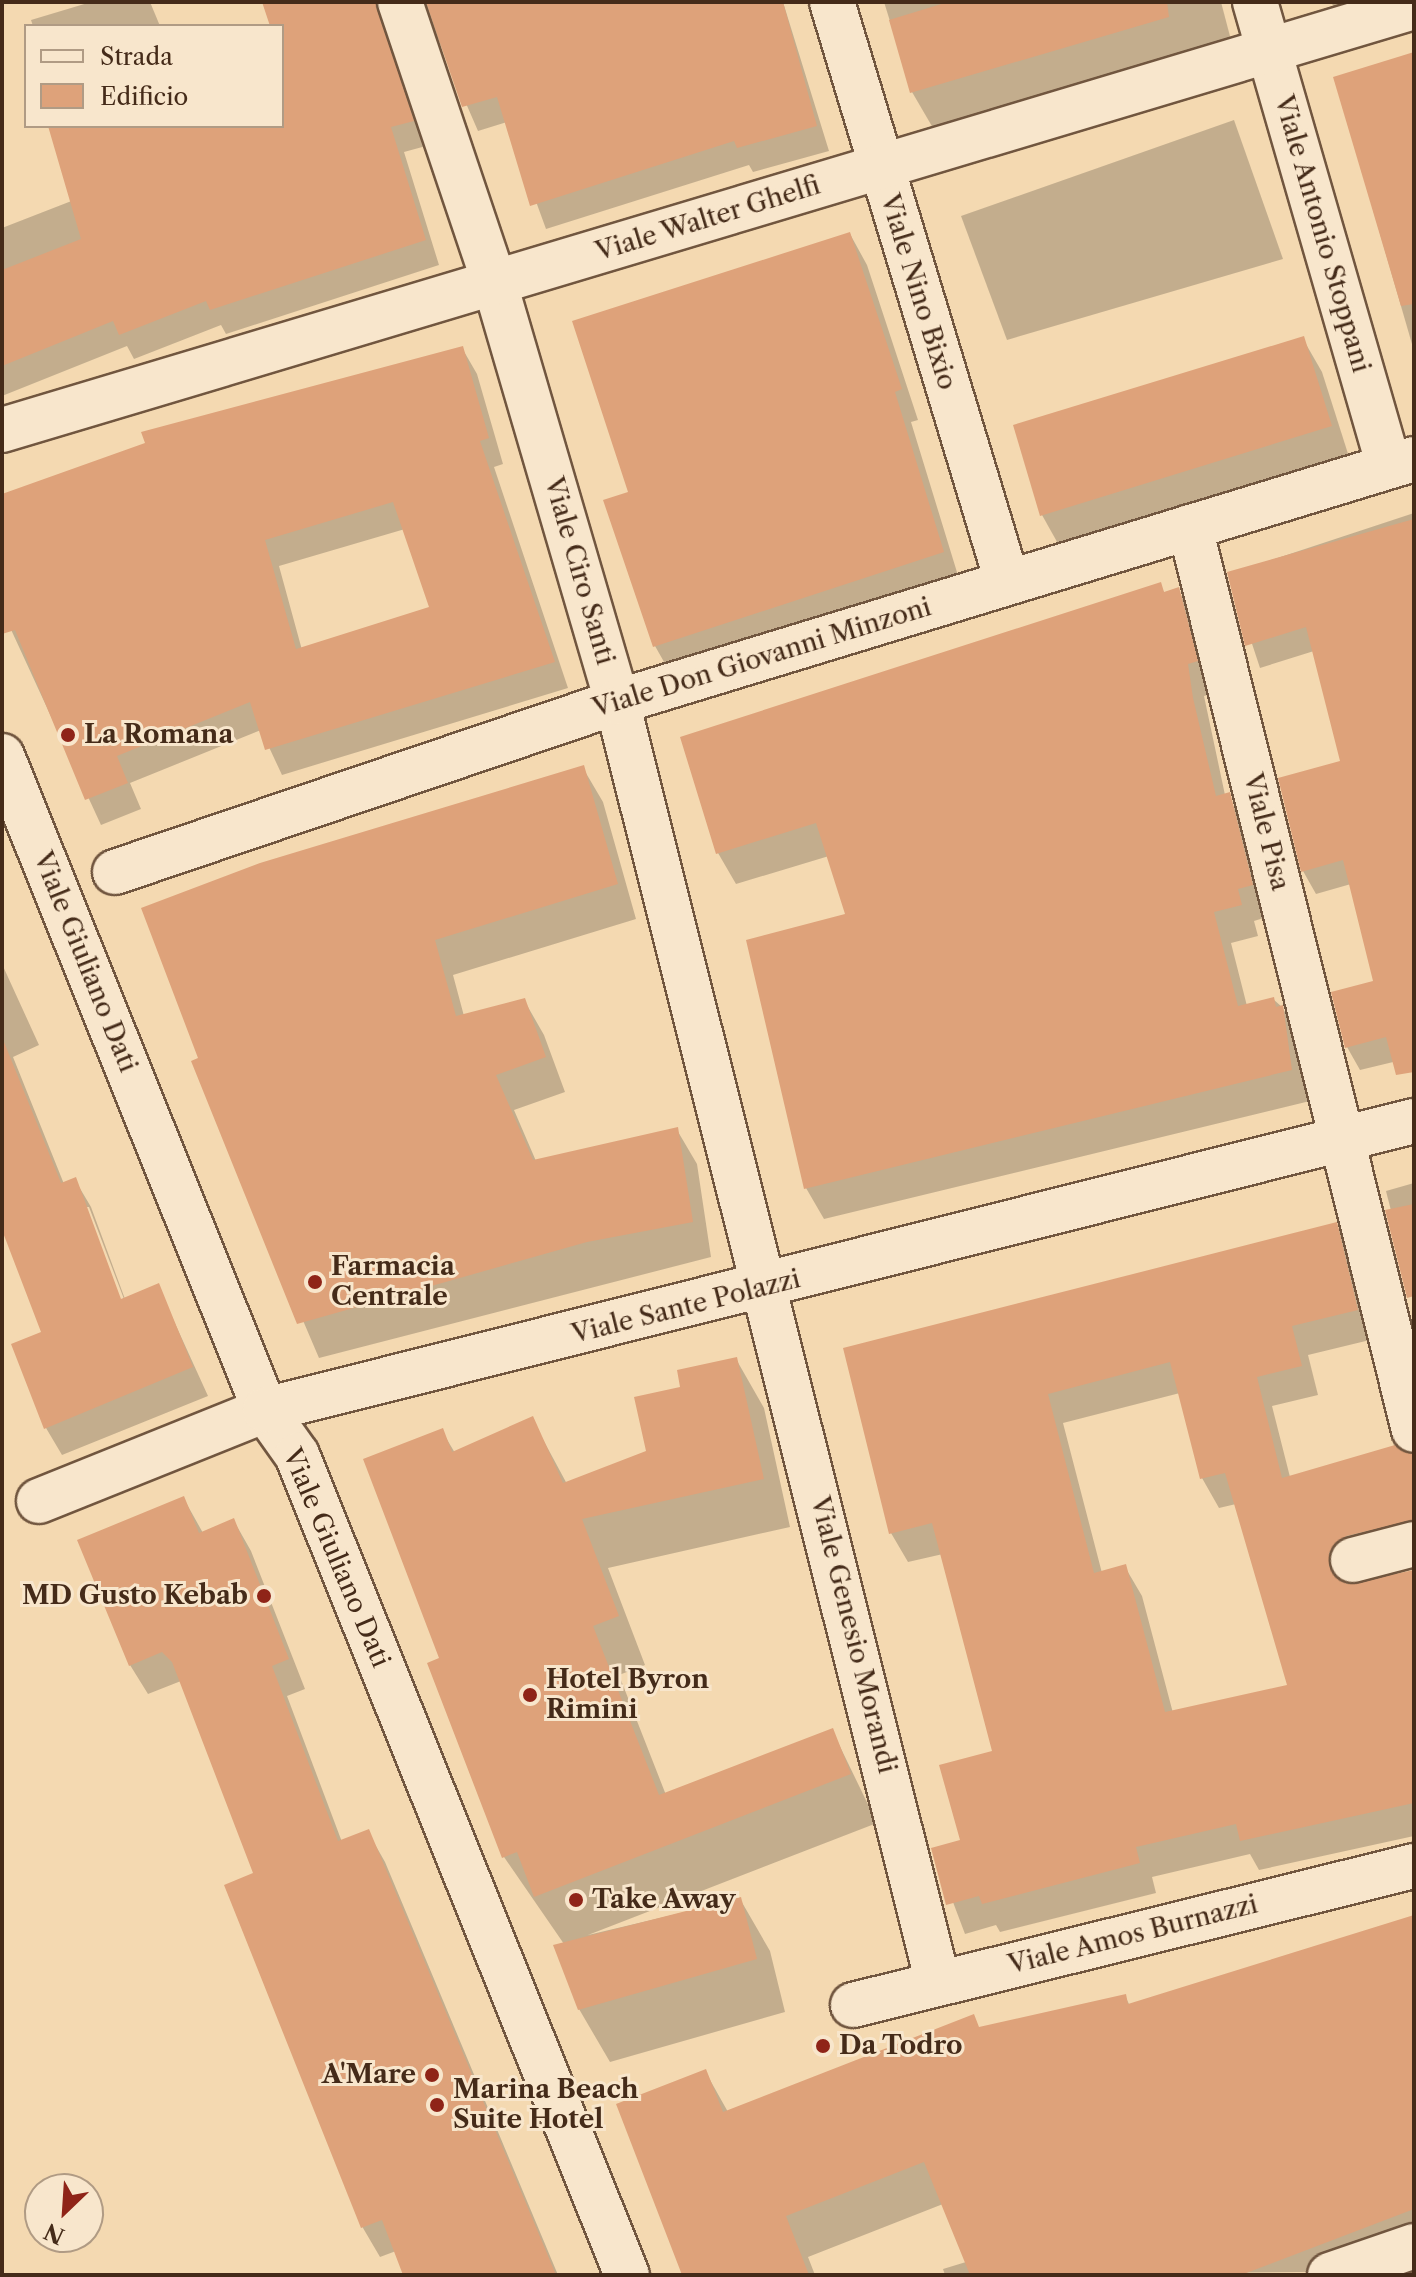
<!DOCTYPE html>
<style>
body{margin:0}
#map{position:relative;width:1416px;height:2277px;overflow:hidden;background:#f4d9b1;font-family:"Libre Caslon Text",serif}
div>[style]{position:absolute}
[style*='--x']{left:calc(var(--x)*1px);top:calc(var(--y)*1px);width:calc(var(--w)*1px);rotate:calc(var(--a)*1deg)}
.shadow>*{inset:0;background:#0003}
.building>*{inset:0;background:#dea27a}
.roads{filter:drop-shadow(2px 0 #71563f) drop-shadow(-2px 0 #71563f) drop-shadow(0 2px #71563f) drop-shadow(0 -2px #71563f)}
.minor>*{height:44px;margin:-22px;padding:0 22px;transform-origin:22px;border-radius:22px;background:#f8e6cc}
.dots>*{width:22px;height:22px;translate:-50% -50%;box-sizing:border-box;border:4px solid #f8e6cc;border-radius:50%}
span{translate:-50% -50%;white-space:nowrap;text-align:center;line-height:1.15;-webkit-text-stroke:6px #f8e6cc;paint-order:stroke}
.street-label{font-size:26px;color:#452b19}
.poi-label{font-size:26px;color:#452b19;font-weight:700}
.left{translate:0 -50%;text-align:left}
.right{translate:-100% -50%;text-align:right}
.frame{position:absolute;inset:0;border:4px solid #452b19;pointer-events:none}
.legend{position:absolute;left:24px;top:24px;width:260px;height:104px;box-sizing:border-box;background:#f8e6cc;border:2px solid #b09b84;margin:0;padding:10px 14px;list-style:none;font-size:24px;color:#452b19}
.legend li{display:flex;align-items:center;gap:16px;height:40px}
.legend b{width:40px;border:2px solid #b09b84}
.north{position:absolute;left:24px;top:2173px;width:80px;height:80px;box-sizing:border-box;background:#f8e6cc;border:2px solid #b09b84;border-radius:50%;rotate:205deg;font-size:22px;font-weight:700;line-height:32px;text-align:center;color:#452b19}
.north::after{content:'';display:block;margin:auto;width:28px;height:36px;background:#8f2418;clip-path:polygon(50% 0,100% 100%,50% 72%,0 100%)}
</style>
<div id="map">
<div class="shadow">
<i style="clip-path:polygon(91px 2px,150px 2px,160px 26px,33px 26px,31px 20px)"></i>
<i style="clip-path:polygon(264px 2px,413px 2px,426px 146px,404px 152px,439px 265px,226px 334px,221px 325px,134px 359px,127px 346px,2px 396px,2px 228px,74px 200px,51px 126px,282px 126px,282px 26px,272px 26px)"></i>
<i style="clip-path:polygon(422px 2px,783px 2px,829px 151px,753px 172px,749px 165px,546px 229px,507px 122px,478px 131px)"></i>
<i style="clip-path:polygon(884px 2px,1221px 2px,1231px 40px,933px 128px,912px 92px)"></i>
<i style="clip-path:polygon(1331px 2px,1363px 2px,1336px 11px)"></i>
<i style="clip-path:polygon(1414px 56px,1414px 351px,1335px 78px)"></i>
<i style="clip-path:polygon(1234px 120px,1283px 259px,1007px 340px,961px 216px)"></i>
<i style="clip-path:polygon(850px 234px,867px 265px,918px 420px,911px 422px,960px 582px,672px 676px,655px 646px)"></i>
<i style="clip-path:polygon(1303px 339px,1322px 372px,1350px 460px,1061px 549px,1042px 515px)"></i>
<i style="clip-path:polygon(evenodd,462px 348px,477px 374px,503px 464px,494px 467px,568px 688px,282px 775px,261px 730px,130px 783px,141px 809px,101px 825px,2px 610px,2px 496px,462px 348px,405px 529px,431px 609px,302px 650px,279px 566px,405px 529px)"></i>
<i style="clip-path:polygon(1414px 513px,1414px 1057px,1360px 1070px,1347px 1047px,1375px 983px,1351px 884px,1316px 894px,1303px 871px,1342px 762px,1314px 651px,1260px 668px,1229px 574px)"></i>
<i style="clip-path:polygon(1160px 585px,1165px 594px,1178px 590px,1196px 621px,1214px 693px,1204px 696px,1225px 795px,1247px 825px,1270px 916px,1254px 921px,1258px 936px,1231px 943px,1247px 1006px,1273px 999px,1282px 1007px,1300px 1038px,1310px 1101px,824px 1219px,806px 1188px,847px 916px,829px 856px,736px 884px,718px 853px)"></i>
<i style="clip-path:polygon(583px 768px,603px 802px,636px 919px,453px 975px,464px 1016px,524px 1000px,544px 1035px,565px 1092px,514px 1110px,536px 1161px,677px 1130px,697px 1164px,711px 1257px,319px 1358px,193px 1063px)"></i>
<i style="clip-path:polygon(evenodd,2px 964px,39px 1045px,13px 1057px,64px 1184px,75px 1180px,91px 1207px,125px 1299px,158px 1286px,208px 1396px,62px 1455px,46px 1428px,43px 1333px,2px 1225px,2px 964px,85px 1207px,89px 1207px,127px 1307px,123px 1309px,85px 1207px)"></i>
<i style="clip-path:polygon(1414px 1183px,1414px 1301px,1386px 1191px)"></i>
<i style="clip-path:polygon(evenodd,1336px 1224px,1353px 1254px,1374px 1339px,1308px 1355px,1318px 1395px,1272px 1406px,1290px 1477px,1395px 1447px,1414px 1454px,1414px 1552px,1363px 1565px,1345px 1583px,1414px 1572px,1414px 1836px,1259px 1870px,1250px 1854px,1152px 1877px,1156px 1893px,1000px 1932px,996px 1925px,965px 1934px,933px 1849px,962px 1842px,995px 1752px,943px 1554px,908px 1562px,891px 1533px,846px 1349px,1336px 1224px,1180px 1393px,1202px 1478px,1219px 1508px,1236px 1504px,1290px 1686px,1173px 1713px,1142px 1596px,1125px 1567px,1102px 1573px,1063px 1423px,1180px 1393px)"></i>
<i style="clip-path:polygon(736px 1359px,764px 1408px,790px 1527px,608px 1568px,645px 1665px,619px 1675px,666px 1795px,832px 1730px,877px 1823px,588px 1935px,740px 1899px,770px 1951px,785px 2012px,610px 2062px,579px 2009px,564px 1944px,504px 1857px,442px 1659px,442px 1431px,455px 1453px,532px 1419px,567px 1484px,648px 1452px,683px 1388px)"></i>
<i style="clip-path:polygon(184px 1499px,203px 1533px,234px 1521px,251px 1551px,305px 1689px,287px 1696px,342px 1842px,368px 1832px,385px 1862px,558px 2275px,406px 2275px,396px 2251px,380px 2257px,363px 2228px,226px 1886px,255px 1875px,181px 1681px,148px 1694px,130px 1665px)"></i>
<i style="clip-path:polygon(1414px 1919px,1414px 2271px,945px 2275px,943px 2269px,966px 2262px,943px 2204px,808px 2257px,815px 2275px,686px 2275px,705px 2071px,728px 2112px,980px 2029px,1125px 1996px,1130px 2006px)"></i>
</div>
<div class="building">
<i style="clip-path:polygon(262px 2px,376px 2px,414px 121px,391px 127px,426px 240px,210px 310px,206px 301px,119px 335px,113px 321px,2px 366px,2px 270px,81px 239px,48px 126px,282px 126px,282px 26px,270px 26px)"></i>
<i style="clip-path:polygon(426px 2px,783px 2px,817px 126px,737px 148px,734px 141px,530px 206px,497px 97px,462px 107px)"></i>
<i style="clip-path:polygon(948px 2px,1167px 2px,1169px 17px,910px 93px,889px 20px)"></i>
<i style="clip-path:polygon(1414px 52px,1414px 304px,1401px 306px,1333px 77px)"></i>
<i style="clip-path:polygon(850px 232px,902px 389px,895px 392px,944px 552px,653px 647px,603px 500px,628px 492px,572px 321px)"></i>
<i style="clip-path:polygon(1304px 336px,1332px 426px,1040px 516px,1013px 425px)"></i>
<i style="clip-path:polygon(evenodd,463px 346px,489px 438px,480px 441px,555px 662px,265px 750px,250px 702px,117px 756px,128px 783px,85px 800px,15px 630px,2px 634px,2px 494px,145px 443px,141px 432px,463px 346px,393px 502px,429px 607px,296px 649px,265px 540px,393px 502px)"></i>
<i style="clip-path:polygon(1414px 519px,1414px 1072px,1396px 1075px,1386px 1037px,1345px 1048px,1331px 992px,1373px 981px,1343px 860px,1301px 872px,1278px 778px,1340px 761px,1306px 627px,1245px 646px,1227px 572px)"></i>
<i style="clip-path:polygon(1161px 582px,1164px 592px,1179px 587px,1198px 661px,1188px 664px,1193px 698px,1216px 796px,1230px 792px,1253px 885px,1238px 889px,1242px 905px,1214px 912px,1238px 1006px,1274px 997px,1276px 1007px,1283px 1005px,1292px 1070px,804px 1189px,746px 940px,845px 914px,816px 823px,716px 854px,680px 737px)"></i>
<i style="clip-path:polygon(584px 765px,618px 884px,435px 940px,456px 1016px,525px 998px,546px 1057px,496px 1075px,533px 1160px,678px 1127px,693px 1222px,587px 1242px,297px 1324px,191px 1061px,198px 1058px,141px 908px,260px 863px)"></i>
<i style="clip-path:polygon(4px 1042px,61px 1183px,76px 1177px,121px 1299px,159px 1283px,193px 1367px,44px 1429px,11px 1344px,41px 1332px,2px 1230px)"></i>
<i style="clip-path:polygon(1414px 1204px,1414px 1296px,1407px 1298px,1385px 1210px)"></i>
<i style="clip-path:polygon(evenodd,1337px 1222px,1358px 1310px,1292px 1326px,1302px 1366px,1257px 1377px,1282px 1478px,1395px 1445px,1414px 1454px,1414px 1520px,1346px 1536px,1329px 1553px,1329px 1566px,1347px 1584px,1414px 1570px,1414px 1803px,1240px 1841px,1236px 1824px,1136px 1847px,1140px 1863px,982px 1904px,979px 1896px,946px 1905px,931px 1848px,960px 1840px,939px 1765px,992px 1751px,932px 1523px,889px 1534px,843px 1348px,1337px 1222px,1170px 1362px,1200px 1479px,1225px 1473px,1287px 1685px,1165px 1712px,1126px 1564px,1094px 1573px,1048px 1394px,1170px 1362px)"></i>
<i style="clip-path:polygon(737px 1357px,764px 1479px,582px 1519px,619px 1616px,593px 1626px,659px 1795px,833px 1728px,851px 1774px,534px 1897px,517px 1852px,502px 1858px,427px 1663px,439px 1658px,363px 1459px,443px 1428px,452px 1452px,533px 1416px,563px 1483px,646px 1451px,634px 1397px,680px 1387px,677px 1370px)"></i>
<i style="clip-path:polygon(184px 1496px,199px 1533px,234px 1518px,289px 1659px,272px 1666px,338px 1841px,369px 1829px,556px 2275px,403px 2275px,382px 2220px,361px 2228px,224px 1885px,253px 1873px,172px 1662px,162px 1652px,129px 1666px,77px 1540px)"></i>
<i style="clip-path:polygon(741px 1897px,757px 1959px,578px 2010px,553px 1945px)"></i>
<i style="clip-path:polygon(1414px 1915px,1414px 2209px,1241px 2275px,970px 2275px,924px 2162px,786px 2216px,809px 2275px,682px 2275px,616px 2104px,706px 2069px,723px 2112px,974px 2014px,979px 2027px,1126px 1994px,1128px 2004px)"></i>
</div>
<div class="roads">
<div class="minor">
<i style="--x:400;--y:2;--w:298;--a:71.4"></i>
<i style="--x:495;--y:284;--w:435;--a:73.7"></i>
<i style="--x:617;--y:702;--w:1321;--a:75.93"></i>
<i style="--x:832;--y:2;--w:605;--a:73.18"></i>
<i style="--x:1255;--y:2;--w:483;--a:73.9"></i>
<i style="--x:2;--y:430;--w:1474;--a:-16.68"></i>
<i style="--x:1190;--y:527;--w:930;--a:76.07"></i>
<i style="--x:2;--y:756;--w:705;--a:68.09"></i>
<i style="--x:265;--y:1410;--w:55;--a:54.6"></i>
<i style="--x:297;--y:1455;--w:884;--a:68.08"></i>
<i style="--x:115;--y:872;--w:530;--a:-18.71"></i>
<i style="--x:617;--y:702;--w:833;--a:-16.96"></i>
<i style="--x:39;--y:1501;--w:244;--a:-21.9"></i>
<i style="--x:265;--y:1410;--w:1185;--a:-14.12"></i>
<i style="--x:1353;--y:1560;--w:63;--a:-14.7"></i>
<i style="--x:853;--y:2005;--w:578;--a:-13.92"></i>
<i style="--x:1330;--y:2275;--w:89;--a:-19"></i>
</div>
</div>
<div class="dots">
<i style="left:68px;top:735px;background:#8f2418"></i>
<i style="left:315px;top:1282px;background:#8f2418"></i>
<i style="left:264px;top:1596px;background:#8f2418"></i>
<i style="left:530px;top:1695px;background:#8f2418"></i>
<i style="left:576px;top:1900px;background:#8f2418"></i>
<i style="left:823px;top:2046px;background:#8f2418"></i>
<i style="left:432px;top:2075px;background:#8f2418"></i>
<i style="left:437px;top:2105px;background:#8f2418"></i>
</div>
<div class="street-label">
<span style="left:708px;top:219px;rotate:-17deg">Viale Walter Ghelfi</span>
<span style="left:1322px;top:234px;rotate:74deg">Viale Antonio Stoppani</span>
<span style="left:918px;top:292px;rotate:73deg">Viale Nino Bixio</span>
<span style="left:579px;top:571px;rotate:74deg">Viale Ciro Santi</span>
<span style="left:762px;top:658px;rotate:-17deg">Viale Don Giovanni Minzoni</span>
<span style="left:1266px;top:832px;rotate:76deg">Viale Pisa</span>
<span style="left:85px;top:962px;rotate:68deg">Viale Giuliano Dati</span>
<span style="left:686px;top:1307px;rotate:-14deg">Viale Sante Polazzi</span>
<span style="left:336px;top:1558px;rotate:67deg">Viale Giuliano Dati</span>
<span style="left:853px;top:1635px;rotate:76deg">Viale Genesio Morandi</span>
<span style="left:1133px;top:1935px;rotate:-14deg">Viale Amos Burnazzi</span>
</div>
<div class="poi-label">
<span class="left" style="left:84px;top:735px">La Romana</span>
<span class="left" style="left:331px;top:1282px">Farmacia<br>Centrale</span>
<span class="right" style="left:248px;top:1596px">MD Gusto Kebab</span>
<span class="left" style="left:546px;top:1695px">Hotel Byron<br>Rimini</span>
<span class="left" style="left:592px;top:1900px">Take Away</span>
<span class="left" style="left:839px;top:2046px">Da Todro</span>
<span class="right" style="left:416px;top:2075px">A'Mare</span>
<span class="left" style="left:453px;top:2105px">Marina Beach<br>Suite Hotel</span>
</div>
<div class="frame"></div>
<ul class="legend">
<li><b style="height:10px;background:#f8e6cc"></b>Strada</li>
<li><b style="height:22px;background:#dea27a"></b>Edificio</li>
</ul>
<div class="north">N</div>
</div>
